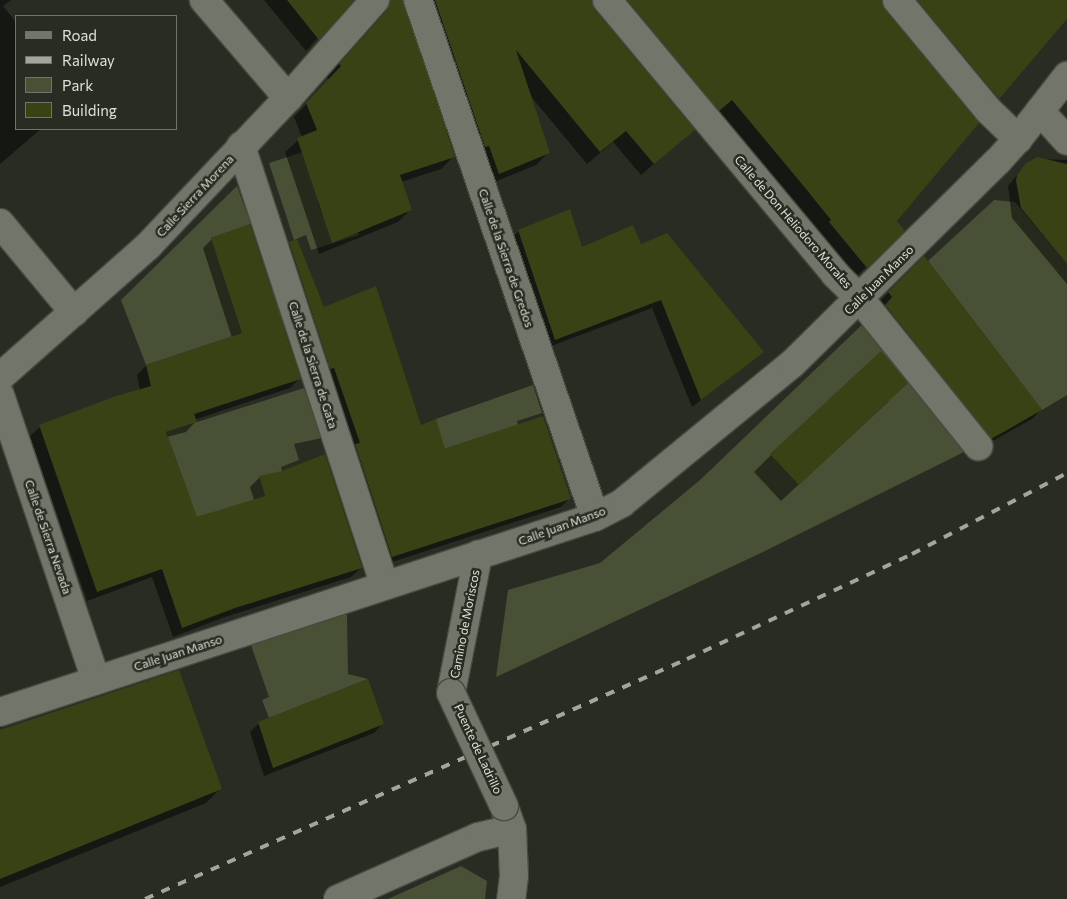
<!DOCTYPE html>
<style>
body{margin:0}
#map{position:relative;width:1067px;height:899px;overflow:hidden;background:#292c22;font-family:Commissioner,sans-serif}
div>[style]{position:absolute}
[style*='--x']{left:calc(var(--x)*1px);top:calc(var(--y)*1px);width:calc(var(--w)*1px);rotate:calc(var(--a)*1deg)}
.green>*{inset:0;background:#485035}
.shadow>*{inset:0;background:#0007}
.building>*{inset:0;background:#384215}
.roads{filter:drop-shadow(1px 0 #474a41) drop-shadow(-1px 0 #474a41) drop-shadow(0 1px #474a41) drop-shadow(0 -1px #474a41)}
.pedestrian>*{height:28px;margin:-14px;padding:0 14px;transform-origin:14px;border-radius:14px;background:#727569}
.minor>*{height:28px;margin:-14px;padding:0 14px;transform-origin:14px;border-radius:14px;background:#727569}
.rail>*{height:4px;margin-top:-2px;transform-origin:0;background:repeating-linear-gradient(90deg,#a3a59e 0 9px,transparent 0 18px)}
.bridges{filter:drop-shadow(1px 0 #474a41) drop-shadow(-1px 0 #474a41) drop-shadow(0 1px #474a41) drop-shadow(0 -1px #474a41)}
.minor-bridge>*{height:28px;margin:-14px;padding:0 14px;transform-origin:14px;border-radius:14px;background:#727569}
span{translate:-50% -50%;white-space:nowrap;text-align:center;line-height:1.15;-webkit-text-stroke:5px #292c22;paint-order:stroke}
.street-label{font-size:12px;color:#dee0da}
.legend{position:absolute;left:15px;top:15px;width:162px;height:115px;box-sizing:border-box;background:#292c22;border:1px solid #71746c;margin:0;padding:6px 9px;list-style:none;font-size:15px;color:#dee0da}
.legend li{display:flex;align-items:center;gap:10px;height:25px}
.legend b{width:25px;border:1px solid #71746c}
</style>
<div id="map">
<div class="green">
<i style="clip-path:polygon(359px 134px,318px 203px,322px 214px,349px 206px,359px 235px,311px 250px,306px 235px,294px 240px,269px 163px)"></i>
<i style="clip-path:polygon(237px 186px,251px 224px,211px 238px,252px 297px,273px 291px,282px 320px,146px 365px,121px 300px)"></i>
<i style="clip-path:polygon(994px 200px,1015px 202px,1067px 264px,1067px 395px,1042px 410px,928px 261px)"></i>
<i style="clip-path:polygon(868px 319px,970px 449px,763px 552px,496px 677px,508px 590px,600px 563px,700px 480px)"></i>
<i style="clip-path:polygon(533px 385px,542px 413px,517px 421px,518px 425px,438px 451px,436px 419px)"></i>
<i style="clip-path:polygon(304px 388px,322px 438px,294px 444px,299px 460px,281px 467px,290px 496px,275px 473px,259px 477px,277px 531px,210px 513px,191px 519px,190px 498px,166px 432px)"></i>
<i style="clip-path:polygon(347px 614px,348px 674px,368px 679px,269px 718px,262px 700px,269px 697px,251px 645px)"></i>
<i style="clip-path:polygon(461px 866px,487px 881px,485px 899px,388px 899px)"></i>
</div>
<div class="shadow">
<i style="clip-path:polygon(0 0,11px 0,3px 6px,16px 22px,16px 129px,41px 129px,0 164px)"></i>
<i style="clip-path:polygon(264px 0,353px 0,306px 51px)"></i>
<i style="clip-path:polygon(371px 0,402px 0,454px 156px,441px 169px,401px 182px,411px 209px,398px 222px,319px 254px,285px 152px,302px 137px,294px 117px,329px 80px,327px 77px,374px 24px,378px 16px)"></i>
<i style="clip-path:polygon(415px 0,591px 0,594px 11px,693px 130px,641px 175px,613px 142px,587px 164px,529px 94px,549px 152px,536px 165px,487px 185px)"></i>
<i style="clip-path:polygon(603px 0,881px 0,896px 221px,903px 231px,854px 279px,818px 235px,819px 233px,794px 201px,719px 111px,706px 122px)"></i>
<i style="clip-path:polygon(893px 0,1067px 0,1067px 18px,986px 111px)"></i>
<i style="clip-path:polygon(1038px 159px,1067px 160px,1067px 284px,1012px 218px,1008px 186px,1026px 164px)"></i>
<i style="clip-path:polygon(519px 231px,581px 248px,640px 246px,763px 352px,692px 407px,652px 308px,546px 348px,510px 240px)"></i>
<i style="clip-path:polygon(212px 239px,299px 379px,290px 388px,194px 420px,195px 422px,186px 432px,167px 437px,196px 519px,254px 500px,250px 487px,259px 478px,361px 568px,351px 577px,225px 617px,173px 637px,152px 577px,87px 601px,30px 436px,40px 427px,140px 390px,137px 375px,146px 366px,232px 338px,203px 248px)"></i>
<i style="clip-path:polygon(289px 243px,324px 308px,420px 426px,444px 451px,569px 499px,561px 507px,383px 565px,281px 251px)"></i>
<i style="clip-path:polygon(924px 258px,1041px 410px,1032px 419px,982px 447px,877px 315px,885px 307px,880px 301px)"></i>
<i style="clip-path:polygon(889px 401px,781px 501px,754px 472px,771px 455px)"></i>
<i style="clip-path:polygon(259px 723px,382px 724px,374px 733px,264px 776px,250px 732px)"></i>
<i style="clip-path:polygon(0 731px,220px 789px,206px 803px,0 887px)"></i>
</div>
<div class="building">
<i style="clip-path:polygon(287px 0,354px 0,319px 40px)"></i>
<i style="clip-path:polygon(390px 0,403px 0,455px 157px,400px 175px,412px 210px,332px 243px,297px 138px,317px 130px,306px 103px,341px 66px,339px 64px,387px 10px)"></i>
<i style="clip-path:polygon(435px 0,592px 0,595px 10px,695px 130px,654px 164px,626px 131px,600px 152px,516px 50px,550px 153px,499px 174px,489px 146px,485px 147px)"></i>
<i style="clip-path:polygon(627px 0,882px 0,885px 10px,979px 123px,897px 221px,905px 231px,867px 268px,829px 222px,831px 220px,806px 189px,732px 100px,719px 111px)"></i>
<i style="clip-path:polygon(917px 0,1067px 0,1067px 19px,999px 99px)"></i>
<i style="clip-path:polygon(1037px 157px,1067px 164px,1067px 264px,1021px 208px,1016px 181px,1017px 175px,1026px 163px)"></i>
<i style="clip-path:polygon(570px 209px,582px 247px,633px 225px,641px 244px,667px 233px,764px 352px,701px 400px,661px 300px,555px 340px,518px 230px)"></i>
<i style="clip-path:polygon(250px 224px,301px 379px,194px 414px,197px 422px,166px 432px,197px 517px,265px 496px,259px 476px,282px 471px,325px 454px,362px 568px,235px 608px,182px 628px,162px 569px,97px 592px,39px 425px,116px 396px,151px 386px,146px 365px,242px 333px,211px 238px)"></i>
<i style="clip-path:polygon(297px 239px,324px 307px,376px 286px,421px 425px,436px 419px,445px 449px,543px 416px,571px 499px,392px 557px,355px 444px,360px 443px,334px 368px,330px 369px,289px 242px)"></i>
<i style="clip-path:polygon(924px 256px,1042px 410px,991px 439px,885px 305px,892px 297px,888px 292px)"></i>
<i style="clip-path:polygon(881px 351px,908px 383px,799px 485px,770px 454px)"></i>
<i style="clip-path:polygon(179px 670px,222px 789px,0 879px,0 730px)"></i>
<i style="clip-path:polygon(368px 679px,384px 724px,273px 768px,258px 722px)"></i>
</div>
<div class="roads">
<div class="pedestrian">
<i style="--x:860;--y:299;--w:189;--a:51.2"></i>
</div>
<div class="minor">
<i style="--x:204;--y:0;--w:129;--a:49.4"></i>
<i style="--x:418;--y:0;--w:546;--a:71.1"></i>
<i style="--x:607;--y:0;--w:356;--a:50.2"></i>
<i style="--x:835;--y:274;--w:35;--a:45"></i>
<i style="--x:897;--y:0;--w:143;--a:50.4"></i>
<i style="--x:988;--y:110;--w:42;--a:44"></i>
<i style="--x:1040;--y:111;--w:40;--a:48"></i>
<i style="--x:241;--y:146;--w:461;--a:71.9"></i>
<i style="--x:0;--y:223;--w:116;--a:50.3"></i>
<i style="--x:0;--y:377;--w:198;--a:-41.5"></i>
<i style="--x:148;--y:246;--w:204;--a:-46.6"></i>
<i style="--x:288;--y:98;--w:131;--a:-48.4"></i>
<i style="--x:0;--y:395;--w:301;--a:71.4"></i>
<i style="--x:451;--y:693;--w:141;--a:-78.9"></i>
<i style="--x:0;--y:712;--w:626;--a:-18.15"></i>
<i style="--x:595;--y:517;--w:30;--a:-27"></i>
<i style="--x:622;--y:503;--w:220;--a:-39.3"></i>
<i style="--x:792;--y:364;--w:289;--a:-44.6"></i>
<i style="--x:998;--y:161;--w:30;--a:-48"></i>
<i style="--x:1018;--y:139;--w:80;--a:-52.1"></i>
<i style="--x:506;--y:812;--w:18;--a:71"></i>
<i style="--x:512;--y:829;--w:47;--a:87.6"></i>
<i style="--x:514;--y:876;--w:23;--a:97"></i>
<i style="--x:338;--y:899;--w:153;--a:-23.9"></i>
<i style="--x:478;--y:837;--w:35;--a:-13"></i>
</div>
</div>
<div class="rail">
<i style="--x:145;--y:899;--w:593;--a:-23.88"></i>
<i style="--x:687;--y:659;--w:248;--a:-25"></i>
<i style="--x:912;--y:554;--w:175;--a:-27.6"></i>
</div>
<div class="bridges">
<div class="minor-bridge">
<i style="--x:451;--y:693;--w:125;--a:64.9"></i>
</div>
</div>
<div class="street-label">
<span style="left:195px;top:196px;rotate:-47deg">Calle Sierra Morena</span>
<span style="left:793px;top:222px;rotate:49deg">Calle de Don Heliodoro Morales</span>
<span style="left:506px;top:258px;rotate:71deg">Calle de la Sierra de Gredos</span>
<span style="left:879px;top:280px;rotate:-45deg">Calle Juan Manso</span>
<span style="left:313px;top:365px;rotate:72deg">Calle de la Sierra de Gata</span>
<span style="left:562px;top:526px;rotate:-20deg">Calle Juan Manso</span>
<span style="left:48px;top:537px;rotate:71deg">Calle de Sierra Nevada</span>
<span style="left:465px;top:624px;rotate:-79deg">Camino de Moriscos</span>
<span style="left:178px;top:653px;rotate:-18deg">Calle Juan Manso</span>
<span style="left:478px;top:749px;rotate:65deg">Puente de Ladrillo</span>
</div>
<ul class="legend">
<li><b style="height:6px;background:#727569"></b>Road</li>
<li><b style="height:6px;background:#a3a59e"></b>Railway</li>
<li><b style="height:14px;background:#485035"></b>Park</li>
<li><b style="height:14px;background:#384215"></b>Building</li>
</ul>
</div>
